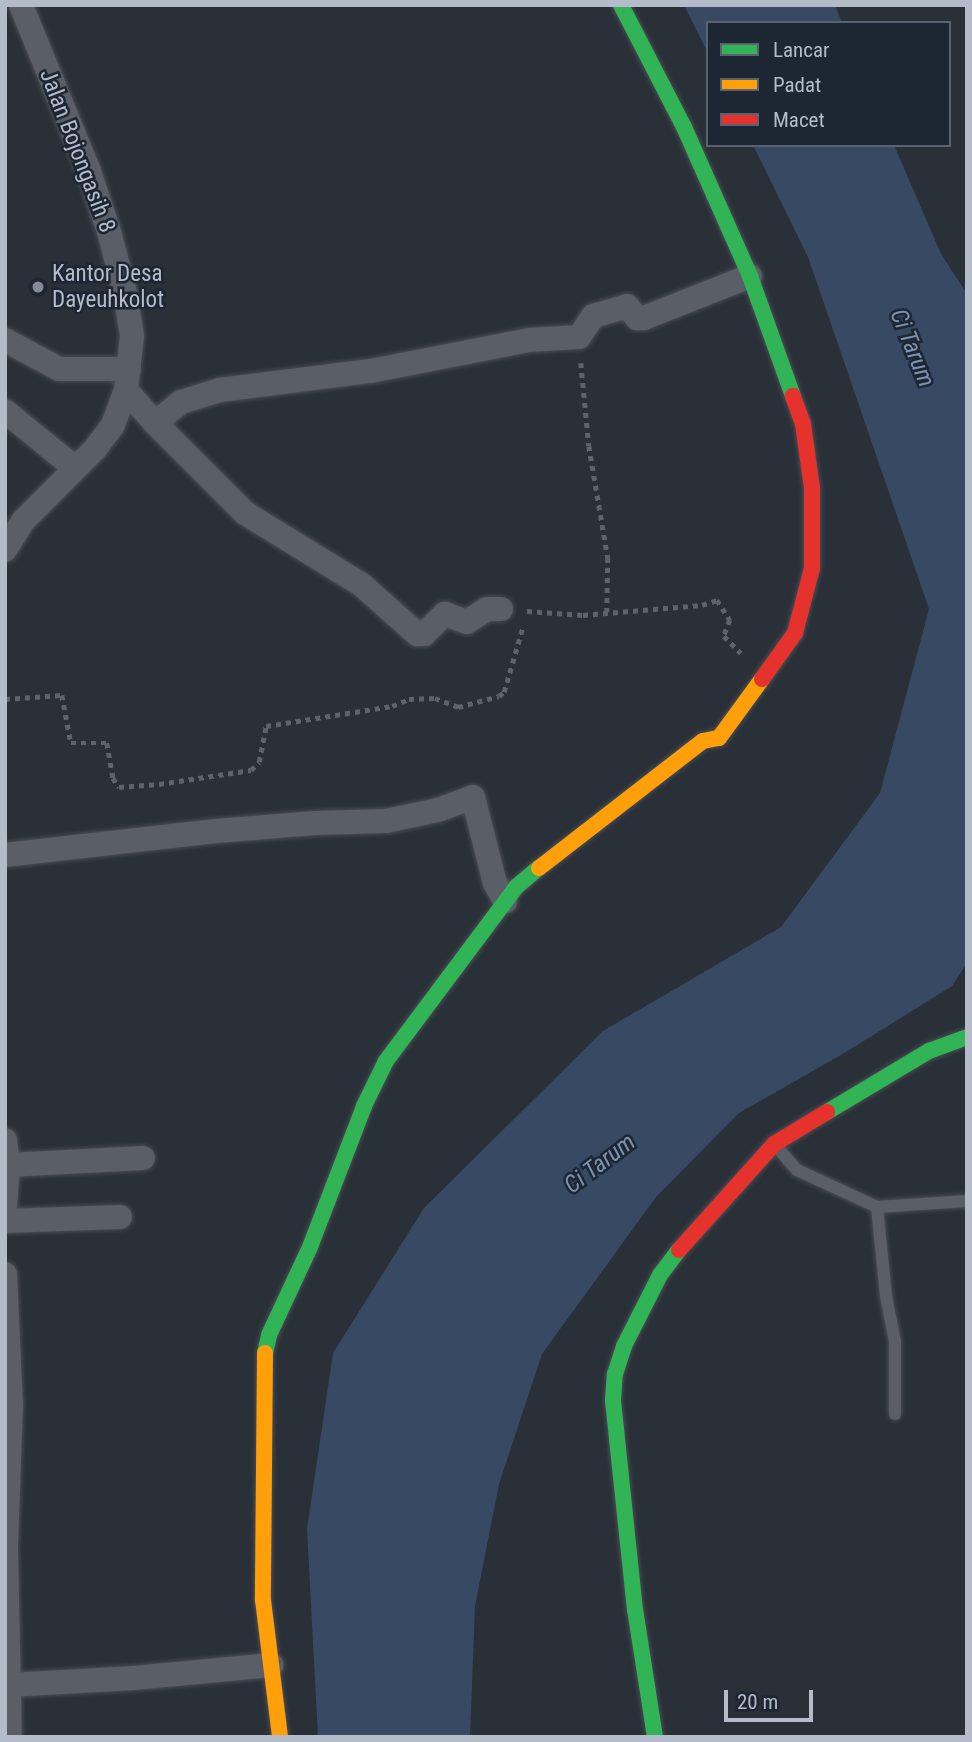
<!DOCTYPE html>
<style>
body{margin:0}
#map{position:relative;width:972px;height:1742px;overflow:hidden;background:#2a3038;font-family:"Roboto Condensed",sans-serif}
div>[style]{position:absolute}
.water>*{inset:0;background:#384963}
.path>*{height:4.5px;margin-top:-2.25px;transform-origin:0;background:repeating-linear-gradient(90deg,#5d636a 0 5px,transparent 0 10px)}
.roads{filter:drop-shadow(0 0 2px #484c53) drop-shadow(0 0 2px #484c53)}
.lane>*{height:12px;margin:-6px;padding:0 6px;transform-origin:6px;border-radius:6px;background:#5a5e66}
.street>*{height:24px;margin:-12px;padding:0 12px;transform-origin:12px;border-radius:12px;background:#5a5e66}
.fast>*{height:16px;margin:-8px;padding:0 8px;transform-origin:8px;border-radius:8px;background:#30b455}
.slow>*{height:16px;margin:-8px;padding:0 8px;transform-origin:8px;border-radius:8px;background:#ff9f0a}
.jam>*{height:16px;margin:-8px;padding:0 8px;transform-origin:8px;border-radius:8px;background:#e5322d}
.dots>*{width:19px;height:19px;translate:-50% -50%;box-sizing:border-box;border:4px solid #1d2633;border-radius:50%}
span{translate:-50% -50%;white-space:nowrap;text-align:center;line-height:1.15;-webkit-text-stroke:5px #1d2633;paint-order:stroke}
.street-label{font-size:23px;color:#b4bcc9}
.poi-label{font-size:23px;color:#b4bcc9}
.left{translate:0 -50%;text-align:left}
.water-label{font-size:24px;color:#7c92b1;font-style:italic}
.frame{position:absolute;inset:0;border:7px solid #b4bcc9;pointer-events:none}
.legend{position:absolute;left:706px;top:21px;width:245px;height:126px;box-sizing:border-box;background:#1d2633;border:2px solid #59626f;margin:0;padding:9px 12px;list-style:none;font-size:21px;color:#b4bcc9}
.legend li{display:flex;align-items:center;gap:14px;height:35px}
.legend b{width:35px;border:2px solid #59626f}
.scale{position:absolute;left:724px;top:1690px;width:89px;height:32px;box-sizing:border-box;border:4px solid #b4bcc9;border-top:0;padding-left:9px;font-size:21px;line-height:24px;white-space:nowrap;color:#b4bcc9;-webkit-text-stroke:5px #1d2633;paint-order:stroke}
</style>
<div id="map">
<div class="water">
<div style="clip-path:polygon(684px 5px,835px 5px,842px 23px,708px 23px,708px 53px)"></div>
<div style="clip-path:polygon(753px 145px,894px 145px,941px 254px,967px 294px,967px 963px,952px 986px,846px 1052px,739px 1113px,656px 1197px,542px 1354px,499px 1484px,475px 1606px,470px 1737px,318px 1737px,307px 1529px,333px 1353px,424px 1208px,603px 1031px,781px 927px,880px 793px,929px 609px,808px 257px)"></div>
</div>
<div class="path">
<div style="left:581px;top:363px;width:83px;rotate:84.5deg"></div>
<div style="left:589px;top:446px;width:114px;rotate:80.4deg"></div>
<div style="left:608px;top:558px;width:54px;rotate:91.1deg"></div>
<div style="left:527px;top:611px;width:56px;rotate:4.1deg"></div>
<div style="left:583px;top:615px;width:119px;rotate:-4.8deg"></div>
<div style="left:702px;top:605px;width:16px;rotate:-18deg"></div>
<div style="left:717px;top:600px;width:24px;rotate:57deg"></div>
<div style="left:730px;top:620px;width:17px;rotate:111deg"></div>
<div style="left:724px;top:636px;width:24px;rotate:45deg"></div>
<div style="left:5px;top:699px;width:57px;rotate:-4deg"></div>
<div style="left:62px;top:695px;width:49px;rotate:79.4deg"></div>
<div style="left:71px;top:743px;width:36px"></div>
<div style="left:107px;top:743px;width:36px;rotate:80deg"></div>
<div style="left:113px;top:778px;width:11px;rotate:56deg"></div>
<div style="left:119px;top:787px;width:40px;rotate:-4.3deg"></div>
<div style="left:159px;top:784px;width:93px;rotate:-8.7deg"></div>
<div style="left:251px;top:770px;width:11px;rotate:-45deg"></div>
<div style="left:259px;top:762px;width:37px;rotate:-79deg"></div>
<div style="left:266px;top:726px;width:128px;rotate:-9deg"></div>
<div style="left:392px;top:706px;width:18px;rotate:-22deg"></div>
<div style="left:409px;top:699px;width:26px;rotate:-2deg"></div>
<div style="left:435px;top:698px;width:25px;rotate:21deg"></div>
<div style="left:458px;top:707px;width:42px;rotate:-15deg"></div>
<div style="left:499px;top:696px;width:6px;rotate:-39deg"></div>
<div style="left:504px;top:692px;width:69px;rotate:-73.9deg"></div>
</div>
<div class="roads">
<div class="lane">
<div style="left:776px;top:1146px;width:32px;rotate:49deg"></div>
<div style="left:797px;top:1170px;width:88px;rotate:24.8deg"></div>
<div style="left:877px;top:1207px;width:90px;rotate:-3.8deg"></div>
<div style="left:877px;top:1207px;width:89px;rotate:84.2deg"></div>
<div style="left:886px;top:1296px;width:47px;rotate:78.9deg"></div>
<div style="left:895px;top:1342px;width:72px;rotate:90deg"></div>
</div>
<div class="street">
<div style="left:5px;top:340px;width:61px;rotate:28.2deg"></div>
<div style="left:59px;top:369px;width:70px"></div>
<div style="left:126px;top:390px;width:44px;rotate:48.7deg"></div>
<div style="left:155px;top:423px;width:127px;rotate:45deg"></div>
<div style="left:245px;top:513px;width:137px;rotate:31.6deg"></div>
<div style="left:362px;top:585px;width:74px;rotate:41.7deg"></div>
<div style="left:417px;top:634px;width:7px"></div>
<div style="left:424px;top:634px;width:29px;rotate:-44deg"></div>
<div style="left:445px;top:614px;width:23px;rotate:20deg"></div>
<div style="left:467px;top:622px;width:24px;rotate:-33deg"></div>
<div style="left:487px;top:609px;width:14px"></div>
<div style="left:5px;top:411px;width:90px;rotate:39.2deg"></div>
<div style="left:155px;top:423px;width:33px;rotate:-39deg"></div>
<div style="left:181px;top:402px;width:41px;rotate:-17.1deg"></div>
<div style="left:220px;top:390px;width:152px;rotate:-7.2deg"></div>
<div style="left:371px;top:371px;width:161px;rotate:-11.1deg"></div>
<div style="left:529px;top:340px;width:50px;rotate:-3.4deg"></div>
<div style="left:579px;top:337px;width:25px;rotate:-56deg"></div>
<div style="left:593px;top:316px;width:35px;rotate:-16deg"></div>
<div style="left:627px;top:306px;width:16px;rotate:50deg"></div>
<div style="left:637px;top:318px;width:7px"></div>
<div style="left:644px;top:318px;width:114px;rotate:-21.6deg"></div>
<div style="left:5px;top:550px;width:34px;rotate:-58deg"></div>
<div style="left:23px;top:521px;width:102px;rotate:-45deg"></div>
<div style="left:95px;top:449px;width:30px;rotate:-53deg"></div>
<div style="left:113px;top:425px;width:37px;rotate:-70deg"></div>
<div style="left:126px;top:390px;width:54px;rotate:-83.7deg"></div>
<div style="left:132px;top:336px;width:39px;rotate:-99deg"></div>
<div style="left:126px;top:297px;width:64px;rotate:-104.5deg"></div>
<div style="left:110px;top:235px;width:67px;rotate:-108.2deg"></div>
<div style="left:89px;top:171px;width:179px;rotate:-112.3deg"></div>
<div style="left:5px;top:855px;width:212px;rotate:-6.5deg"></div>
<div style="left:216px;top:831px;width:99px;rotate:-4.6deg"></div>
<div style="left:315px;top:823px;width:71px;rotate:-1.6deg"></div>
<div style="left:386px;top:821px;width:53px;rotate:-11.9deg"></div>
<div style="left:438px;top:810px;width:37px;rotate:-20deg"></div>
<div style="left:473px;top:797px;width:89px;rotate:75.7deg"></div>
<div style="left:495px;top:883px;width:21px;rotate:61deg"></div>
<div style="left:5px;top:1140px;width:25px;rotate:83deg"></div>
<div style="left:8px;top:1165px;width:41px;rotate:94.2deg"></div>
<div style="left:8px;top:1165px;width:135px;rotate:-3deg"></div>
<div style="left:5px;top:1221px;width:115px;rotate:-2deg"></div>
<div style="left:5px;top:1274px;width:130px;rotate:87.4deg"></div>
<div style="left:11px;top:1404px;width:146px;rotate:92deg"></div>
<div style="left:6px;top:1550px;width:187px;rotate:88.8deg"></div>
<div style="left:9px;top:1685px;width:125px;rotate:-3.2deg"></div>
<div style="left:134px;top:1678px;width:138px;rotate:-5.4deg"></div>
</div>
<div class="fast">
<div style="left:621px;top:5px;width:137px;rotate:62.7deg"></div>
<div style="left:684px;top:127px;width:163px;rotate:66.1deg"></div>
<div style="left:750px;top:276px;width:127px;rotate:70.3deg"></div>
<div style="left:827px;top:1112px;width:119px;rotate:-30.9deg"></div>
<div style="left:929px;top:1051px;width:40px;rotate:-20.2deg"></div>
<div style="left:265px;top:1353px;width:18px;rotate:-77deg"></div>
<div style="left:269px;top:1335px;width:97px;rotate:-65deg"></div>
<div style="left:310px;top:1247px;width:151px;rotate:-69deg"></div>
<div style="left:364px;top:1106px;width:50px;rotate:-63.9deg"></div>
<div style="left:386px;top:1061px;width:217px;rotate:-53.2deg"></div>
<div style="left:516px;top:887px;width:30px;rotate:-40deg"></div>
<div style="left:655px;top:1737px;width:129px;rotate:-98.9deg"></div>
<div style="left:635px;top:1610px;width:211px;rotate:-96deg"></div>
<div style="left:613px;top:1400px;width:26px;rotate:-86deg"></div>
<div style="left:615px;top:1374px;width:29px;rotate:-72deg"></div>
<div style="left:624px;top:1346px;width:80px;rotate:-63.1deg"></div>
<div style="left:660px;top:1275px;width:31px;rotate:-53deg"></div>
</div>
<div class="slow">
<div style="left:539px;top:868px;width:207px;rotate:-37.8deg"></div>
<div style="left:703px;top:741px;width:16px;rotate:-11deg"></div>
<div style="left:719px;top:738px;width:73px;rotate:-53.9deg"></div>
<div style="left:265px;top:1353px;width:247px;rotate:90.5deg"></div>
<div style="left:263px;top:1600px;width:138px;rotate:82.9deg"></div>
</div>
<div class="jam">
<div style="left:762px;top:679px;width:57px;rotate:-54.3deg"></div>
<div style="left:795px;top:633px;width:67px;rotate:-75.3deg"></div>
<div style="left:812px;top:568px;width:80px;rotate:-90deg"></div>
<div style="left:812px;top:488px;width:65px;rotate:-98deg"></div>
<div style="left:803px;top:424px;width:30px;rotate:-110deg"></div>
<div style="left:679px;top:1250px;width:142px;rotate:-48.1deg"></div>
<div style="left:774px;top:1144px;width:62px;rotate:-31.1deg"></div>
</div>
</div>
<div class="dots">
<div style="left:38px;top:287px;background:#848b96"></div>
</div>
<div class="street-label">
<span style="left:77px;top:151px;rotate:69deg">Jalan Bojongasih 8</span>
</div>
<div class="poi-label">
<span class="left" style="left:52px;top:287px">Kantor Desa<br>Dayeuhkolot</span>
</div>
<div class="water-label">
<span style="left:912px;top:348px;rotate:68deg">Ci Tarum</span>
<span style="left:600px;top:1164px;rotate:-37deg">Ci Tarum</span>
</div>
<div class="frame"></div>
<ul class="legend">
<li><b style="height:9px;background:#30b455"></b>Lancar</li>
<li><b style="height:9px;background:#ff9f0a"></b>Padat</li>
<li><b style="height:9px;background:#e5322d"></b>Macet</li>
</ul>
<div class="scale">20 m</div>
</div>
